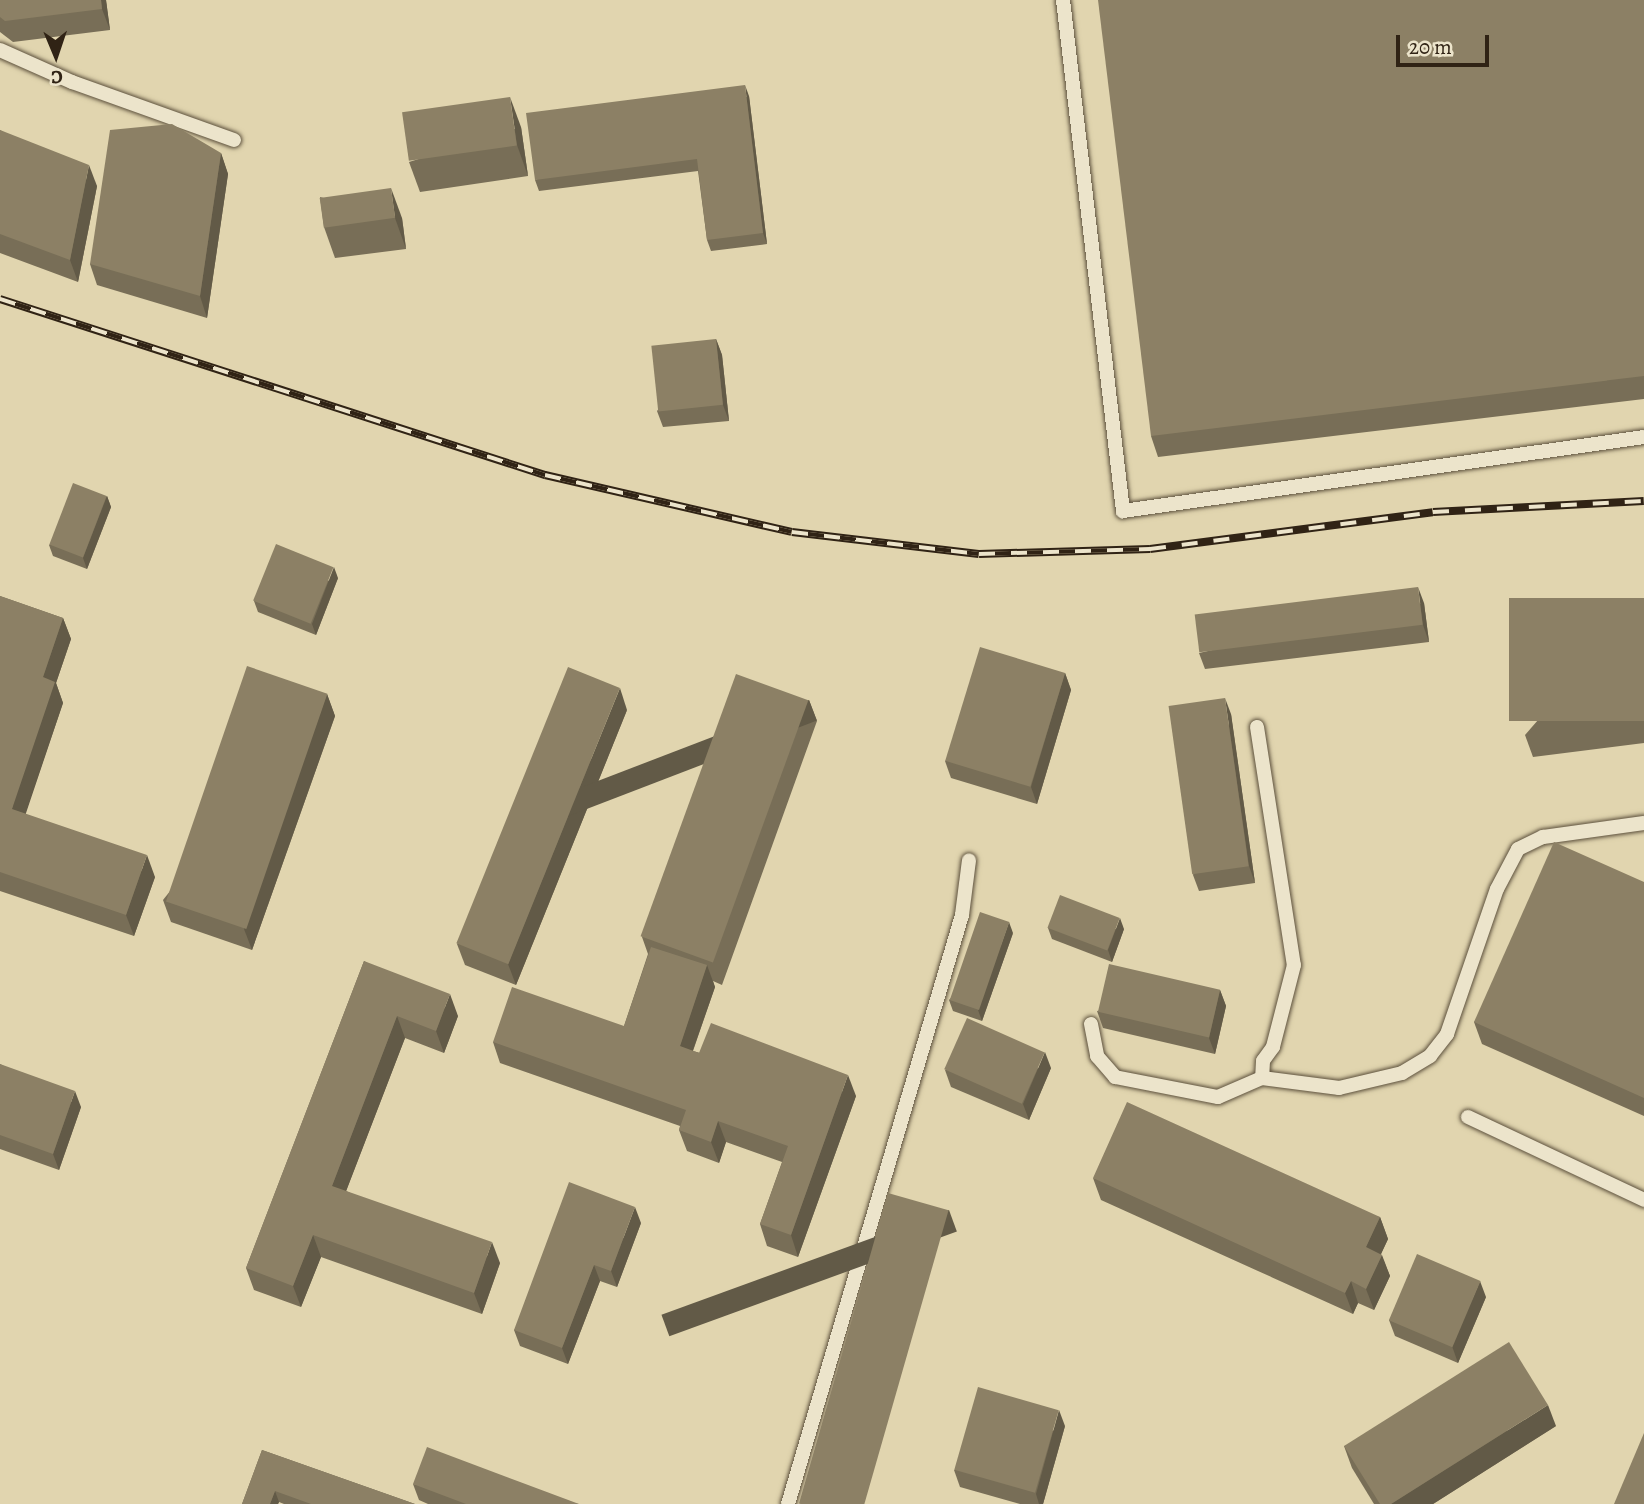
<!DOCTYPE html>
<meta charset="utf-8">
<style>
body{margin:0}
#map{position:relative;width:1644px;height:1504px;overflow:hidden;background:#e1d5af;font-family:Alegreya,serif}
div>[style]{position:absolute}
.roads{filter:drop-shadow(0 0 2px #5c503c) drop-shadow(0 0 2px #5c503c)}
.lane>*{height:14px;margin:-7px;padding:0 7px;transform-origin:7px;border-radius:7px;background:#ece4cb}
.rail>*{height:8px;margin-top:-4px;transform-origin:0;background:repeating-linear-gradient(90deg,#ece4cb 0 16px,#302315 0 32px);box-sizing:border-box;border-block:2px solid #302315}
.wall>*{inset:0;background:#786e57}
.shaded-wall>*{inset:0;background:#625a47;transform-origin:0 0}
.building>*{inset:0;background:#8c8065;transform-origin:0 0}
span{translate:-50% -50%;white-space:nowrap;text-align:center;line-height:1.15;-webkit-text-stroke:7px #ece4cb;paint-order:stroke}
.north{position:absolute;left:21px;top:21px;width:70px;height:70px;-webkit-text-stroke:5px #ece4cb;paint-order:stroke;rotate:178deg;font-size:19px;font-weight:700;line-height:28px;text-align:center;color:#302315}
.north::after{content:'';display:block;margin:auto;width:24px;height:32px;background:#302315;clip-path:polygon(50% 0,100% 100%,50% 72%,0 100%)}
.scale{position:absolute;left:1396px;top:35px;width:93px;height:32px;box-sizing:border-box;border:4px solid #302315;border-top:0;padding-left:9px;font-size:21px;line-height:24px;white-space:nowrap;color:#302315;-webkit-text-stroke:5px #ece4cb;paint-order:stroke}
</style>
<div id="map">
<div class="roads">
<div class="lane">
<div style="left:1063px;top:0;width:515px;rotate:83.3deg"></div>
<div style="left:1123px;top:511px;width:526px;rotate:-8.08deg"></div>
<div style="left:0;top:50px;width:79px;rotate:24deg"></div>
<div style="left:72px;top:82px;width:172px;rotate:19.7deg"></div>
<div style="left:1257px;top:727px;width:241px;rotate:81.2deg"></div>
<div style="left:1294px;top:965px;width:85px;rotate:104.4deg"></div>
<div style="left:1273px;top:1047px;width:17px;rotate:126deg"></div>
<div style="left:1263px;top:1061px;width:17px;rotate:93deg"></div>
<div style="left:1091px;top:1024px;width:33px;rotate:79deg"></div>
<div style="left:1097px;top:1056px;width:28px;rotate:49deg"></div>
<div style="left:1115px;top:1077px;width:105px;rotate:11deg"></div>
<div style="left:1218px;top:1097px;width:48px;rotate:-23.4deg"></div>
<div style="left:1262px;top:1078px;width:78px;rotate:7.4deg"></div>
<div style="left:1339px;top:1088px;width:65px;rotate:-13.4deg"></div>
<div style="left:1402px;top:1073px;width:33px;rotate:-31deg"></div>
<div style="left:1430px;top:1056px;width:28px;rotate:-52deg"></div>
<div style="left:1447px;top:1034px;width:153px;rotate:-71deg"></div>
<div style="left:1497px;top:889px;width:45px;rotate:-62.3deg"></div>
<div style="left:1518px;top:849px;width:28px;rotate:-26deg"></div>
<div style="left:1543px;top:837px;width:102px;rotate:-7.9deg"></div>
<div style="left:1468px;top:1117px;width:195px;rotate:25.2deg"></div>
<div style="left:788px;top:1504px;width:614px;rotate:-73.54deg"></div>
<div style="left:962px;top:915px;width:55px;rotate:-82.7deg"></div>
</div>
</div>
<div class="rail">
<div style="left:0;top:299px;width:573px;rotate:17.9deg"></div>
<div style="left:545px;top:475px;width:253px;rotate:13deg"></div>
<div style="left:792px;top:532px;width:188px;rotate:6.7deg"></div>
<div style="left:979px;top:554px;width:171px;rotate:-1.7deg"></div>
<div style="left:1150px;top:549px;width:285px;rotate:-7.4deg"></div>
<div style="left:1433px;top:512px;width:211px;rotate:-3deg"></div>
</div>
<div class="wall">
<div style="clip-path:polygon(0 0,106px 0,110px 30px,13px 42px,0 32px)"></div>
<div style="clip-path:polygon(1644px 0,1644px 399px,1158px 457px,1151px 436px)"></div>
<div style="clip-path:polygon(749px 96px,767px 244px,711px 251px,707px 240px,698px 171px,539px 191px,535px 180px)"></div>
<div style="clip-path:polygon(521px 127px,528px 176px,420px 192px,409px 162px)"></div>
<div style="clip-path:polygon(0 130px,97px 186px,78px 282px,0 253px)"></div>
<div style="clip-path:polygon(221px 153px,228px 174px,207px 318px,97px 285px,90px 264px)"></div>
<div style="clip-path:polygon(320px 197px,402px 218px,406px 249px,335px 258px,324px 227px)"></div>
<div style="clip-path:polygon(716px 339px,722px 355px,729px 421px,663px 427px,657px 411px)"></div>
<div style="clip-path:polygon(107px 496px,111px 507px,87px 569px,53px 556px,49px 545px)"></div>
<div style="clip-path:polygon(338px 578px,316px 635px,258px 612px,254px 601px)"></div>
<div style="clip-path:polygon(0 596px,63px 618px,71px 639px,56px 683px,63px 703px,25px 814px,155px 877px,134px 936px,0 891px)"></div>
<div style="clip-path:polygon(1644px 598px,1644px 743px,1533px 757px,1525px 735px)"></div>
<div style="clip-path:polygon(1424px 603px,1429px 642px,1205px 669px,1199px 653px)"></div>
<div style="clip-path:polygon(1065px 673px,1071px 690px,1037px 804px,951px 778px,945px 761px)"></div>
<div style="clip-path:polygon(327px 694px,335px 716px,252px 950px,171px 922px,163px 900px)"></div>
<div style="clip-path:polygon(809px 700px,817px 721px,722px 985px,713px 981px,715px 987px,693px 1051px,856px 1096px,798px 1257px,767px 1246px,760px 1224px,782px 1162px,726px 1142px,719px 1163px,687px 1151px,679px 1130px,680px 1126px,500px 1063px,493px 1042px,624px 1026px,648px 954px,642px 937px)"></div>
<div style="clip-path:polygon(627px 710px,516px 985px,465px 965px,457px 944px)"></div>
<div style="clip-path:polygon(1231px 714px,1255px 883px,1199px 891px,1193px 875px)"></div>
<div style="clip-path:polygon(1644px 882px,1644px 1116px,1482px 1044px,1474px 1022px)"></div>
<div style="clip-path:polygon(1048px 928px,1124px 929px,1112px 962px,1052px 939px)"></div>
<div style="clip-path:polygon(1013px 933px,982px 1021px,953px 1011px,949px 1000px)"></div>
<div style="clip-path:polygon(364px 961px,458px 1016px,444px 1053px,405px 1038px,346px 1191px,500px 1263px,482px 1314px,321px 1257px,301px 1307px,254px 1290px,246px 1268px)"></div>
<div style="clip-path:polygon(1220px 990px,1226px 1006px,1215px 1054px,1103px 1028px,1097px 1011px)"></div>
<div style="clip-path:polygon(0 1064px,81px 1107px,59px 1170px,0 1149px)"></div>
<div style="clip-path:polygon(1051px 1068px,1029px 1120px,951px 1087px,945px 1070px)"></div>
<div style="clip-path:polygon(1093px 1178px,1380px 1217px,1388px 1239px,1381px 1254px,1390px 1276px,1374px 1310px,1358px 1303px,1353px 1314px,1101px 1200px)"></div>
<div style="clip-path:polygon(641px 1223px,617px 1287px,600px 1281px,568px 1364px,520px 1346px,514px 1330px)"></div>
<div style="clip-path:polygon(1486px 1297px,1458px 1363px,1395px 1336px,1389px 1320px)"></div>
<div style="clip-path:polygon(1065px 1426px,1043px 1504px,1020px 1504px,960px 1487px,954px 1470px)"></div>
<div style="clip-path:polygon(1556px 1426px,1433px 1504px,1374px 1504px,1352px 1468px,1344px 1446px)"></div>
<div style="clip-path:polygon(262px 1450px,415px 1504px,284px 1504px,279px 1502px,278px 1504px,242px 1504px)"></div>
<div style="clip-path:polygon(413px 1484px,579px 1504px,428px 1504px,419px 1500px)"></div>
</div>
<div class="shaded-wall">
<div style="clip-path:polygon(101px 0,106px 0,110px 30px,102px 9px)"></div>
<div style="clip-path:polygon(745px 85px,749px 96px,767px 244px,763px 233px)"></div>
<div style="clip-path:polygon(510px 97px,521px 127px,528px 176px,517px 145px)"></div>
<div style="clip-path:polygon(221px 153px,228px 174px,207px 318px,200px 296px)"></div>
<div style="clip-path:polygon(89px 165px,97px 186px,78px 282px,70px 260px)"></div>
<div style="clip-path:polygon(391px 188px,402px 218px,406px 249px,395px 218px)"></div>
<div style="clip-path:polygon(716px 339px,722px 355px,729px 421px,723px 405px)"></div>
<div style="clip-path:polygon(107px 496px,111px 507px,87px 569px,83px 558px)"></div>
<div style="clip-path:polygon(334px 567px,338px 578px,316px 635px,312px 624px)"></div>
<div style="clip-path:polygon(1418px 587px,1424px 603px,1429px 642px,1423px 625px)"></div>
<div style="clip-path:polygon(63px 618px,71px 639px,56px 683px,63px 703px,20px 831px,12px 809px,43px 677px)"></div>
<div style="clip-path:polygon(1065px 673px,1071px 690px,1037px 804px,1031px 787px)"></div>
<div style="clip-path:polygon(620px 688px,627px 710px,516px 985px,508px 964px)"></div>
<div style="clip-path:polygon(327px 694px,335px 716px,252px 950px,244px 929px)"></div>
<div style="clip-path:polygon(1225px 698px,1231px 714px,1255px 883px,1249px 866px)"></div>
<div style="left:809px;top:700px;width:22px;height:280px;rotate:69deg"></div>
<div style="clip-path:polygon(147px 855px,155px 877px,134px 936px,126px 915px)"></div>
<div style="clip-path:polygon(1120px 918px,1124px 929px,1112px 962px,1108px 950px)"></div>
<div style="clip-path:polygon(1009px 922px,1013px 933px,982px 1021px,978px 1010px)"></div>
<div style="clip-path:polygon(707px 965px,715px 987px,687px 1067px,680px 1046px)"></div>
<div style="clip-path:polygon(1220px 990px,1226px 1006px,1215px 1054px,1209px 1038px)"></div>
<div style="clip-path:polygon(450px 994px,458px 1016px,444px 1053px,436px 1031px)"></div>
<div style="clip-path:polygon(397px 1016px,405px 1038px,340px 1207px,332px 1186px)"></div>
<div style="clip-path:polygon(1045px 1052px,1051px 1068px,1029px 1120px,1023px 1104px)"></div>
<div style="clip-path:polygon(848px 1075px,856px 1096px,798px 1257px,791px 1235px)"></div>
<div style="clip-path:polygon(75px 1091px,81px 1107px,59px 1170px,53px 1154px)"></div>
<div style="clip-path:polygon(718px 1121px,726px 1142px,719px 1163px,711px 1142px)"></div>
<div style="clip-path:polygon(635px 1207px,641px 1223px,617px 1287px,611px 1271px)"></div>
<div style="left:949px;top:1210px;width:23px;height:306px;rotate:70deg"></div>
<div style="clip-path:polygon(1380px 1217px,1388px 1239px,1374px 1269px,1366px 1247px)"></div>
<div style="clip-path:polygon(313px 1235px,321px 1257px,301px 1307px,293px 1286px)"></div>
<div style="clip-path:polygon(492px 1242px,500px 1263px,482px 1314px,474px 1293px)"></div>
<div style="clip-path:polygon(1382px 1255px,1390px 1276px,1374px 1310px,1366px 1289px)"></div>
<div style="clip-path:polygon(594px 1265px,600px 1281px,568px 1364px,562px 1348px)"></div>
<div style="clip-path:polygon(1351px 1281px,1358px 1303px,1353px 1314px,1345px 1293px)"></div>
<div style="clip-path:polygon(1480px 1281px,1486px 1297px,1458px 1363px,1452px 1346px)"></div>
<div style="clip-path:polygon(1548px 1405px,1556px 1426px,1433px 1504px,1391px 1504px)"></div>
<div style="clip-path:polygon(1059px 1410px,1065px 1426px,1043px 1504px,1039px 1504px,1036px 1494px)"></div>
<div style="clip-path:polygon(275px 1491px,279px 1502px,278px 1504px,270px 1504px)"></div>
</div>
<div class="building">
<div style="clip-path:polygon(0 0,101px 0,102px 9px,5px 21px,0 17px)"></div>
<div style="clip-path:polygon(1098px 0,1644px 0,1644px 376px,1151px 436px)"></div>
<div style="clip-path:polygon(745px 85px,763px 233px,707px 240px,697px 159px,535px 180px,526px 113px)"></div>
<div style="left:510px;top:97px;width:49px;height:109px;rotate:82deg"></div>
<div style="clip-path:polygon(172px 124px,221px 153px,200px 296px,90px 264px,110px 130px)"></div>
<div style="clip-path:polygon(0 130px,89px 165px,70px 260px,0 234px)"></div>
<div style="left:391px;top:188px;width:30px;height:72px;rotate:82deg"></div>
<div style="left:716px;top:339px;width:66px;height:65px;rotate:84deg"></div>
<div style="left:73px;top:483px;width:36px;height:66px;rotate:21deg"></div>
<div style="left:276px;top:544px;width:62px;height:61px;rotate:22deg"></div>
<div style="left:1418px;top:587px;width:38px;height:225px;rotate:83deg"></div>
<div style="clip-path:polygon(0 596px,63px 618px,43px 677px,55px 682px,12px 809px,147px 855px,126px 915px,0 872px)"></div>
<div style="left:1644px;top:598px;width:123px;height:135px;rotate:90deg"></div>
<div style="left:980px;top:647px;width:89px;height:119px;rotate:17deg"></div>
<div style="left:247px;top:666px;width:85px;height:249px;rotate:19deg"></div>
<div style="left:568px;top:667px;width:56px;height:298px;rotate:22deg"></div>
<div style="left:736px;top:674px;width:77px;height:279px;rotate:20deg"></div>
<div style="left:1225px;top:698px;width:170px;height:57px;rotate:82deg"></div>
<div style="clip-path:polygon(1554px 842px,1644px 882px,1644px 1098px,1474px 1022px)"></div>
<div style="left:1060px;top:895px;width:64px;height:35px;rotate:21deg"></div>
<div style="left:980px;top:912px;width:31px;height:93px;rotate:19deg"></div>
<div style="clip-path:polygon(651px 947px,707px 965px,680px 1046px,699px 1053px,711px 1023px,848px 1075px,791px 1235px,760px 1224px,788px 1146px,718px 1121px,711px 1142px,679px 1130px,686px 1110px,493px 1042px,512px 987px,624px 1026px)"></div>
<div style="clip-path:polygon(364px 961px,450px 994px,436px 1031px,397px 1016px,332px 1186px,492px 1242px,474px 1293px,313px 1235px,293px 1286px,246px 1268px)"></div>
<div style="left:1109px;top:964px;width:114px;height:49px;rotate:13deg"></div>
<div style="left:967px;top:1018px;width:85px;height:56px;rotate:24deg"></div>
<div style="clip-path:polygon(0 1064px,75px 1091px,53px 1154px,0 1135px)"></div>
<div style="clip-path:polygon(1127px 1102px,1380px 1217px,1366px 1247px,1382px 1255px,1366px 1289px,1351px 1281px,1345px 1293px,1093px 1178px)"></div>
<div style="clip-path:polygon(569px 1182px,635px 1207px,611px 1271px,594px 1265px,562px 1348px,514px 1330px)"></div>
<div style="left:888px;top:1193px;width:63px;height:323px;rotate:16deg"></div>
<div style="left:1417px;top:1254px;width:69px;height:72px;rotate:23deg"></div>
<div style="clip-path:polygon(1509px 1342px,1548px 1405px,1391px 1504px,1380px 1504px,1344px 1446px)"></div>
<div style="left:978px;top:1387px;width:84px;height:86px;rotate:16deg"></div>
<div style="clip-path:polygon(1644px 1433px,1644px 1504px,1614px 1504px)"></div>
<div style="clip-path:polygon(427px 1447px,579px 1504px,466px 1504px,413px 1484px)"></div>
<div style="clip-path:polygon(262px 1450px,415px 1504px,311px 1504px,275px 1491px,270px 1504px,242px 1504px)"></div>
</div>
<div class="north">С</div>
<div class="scale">20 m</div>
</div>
